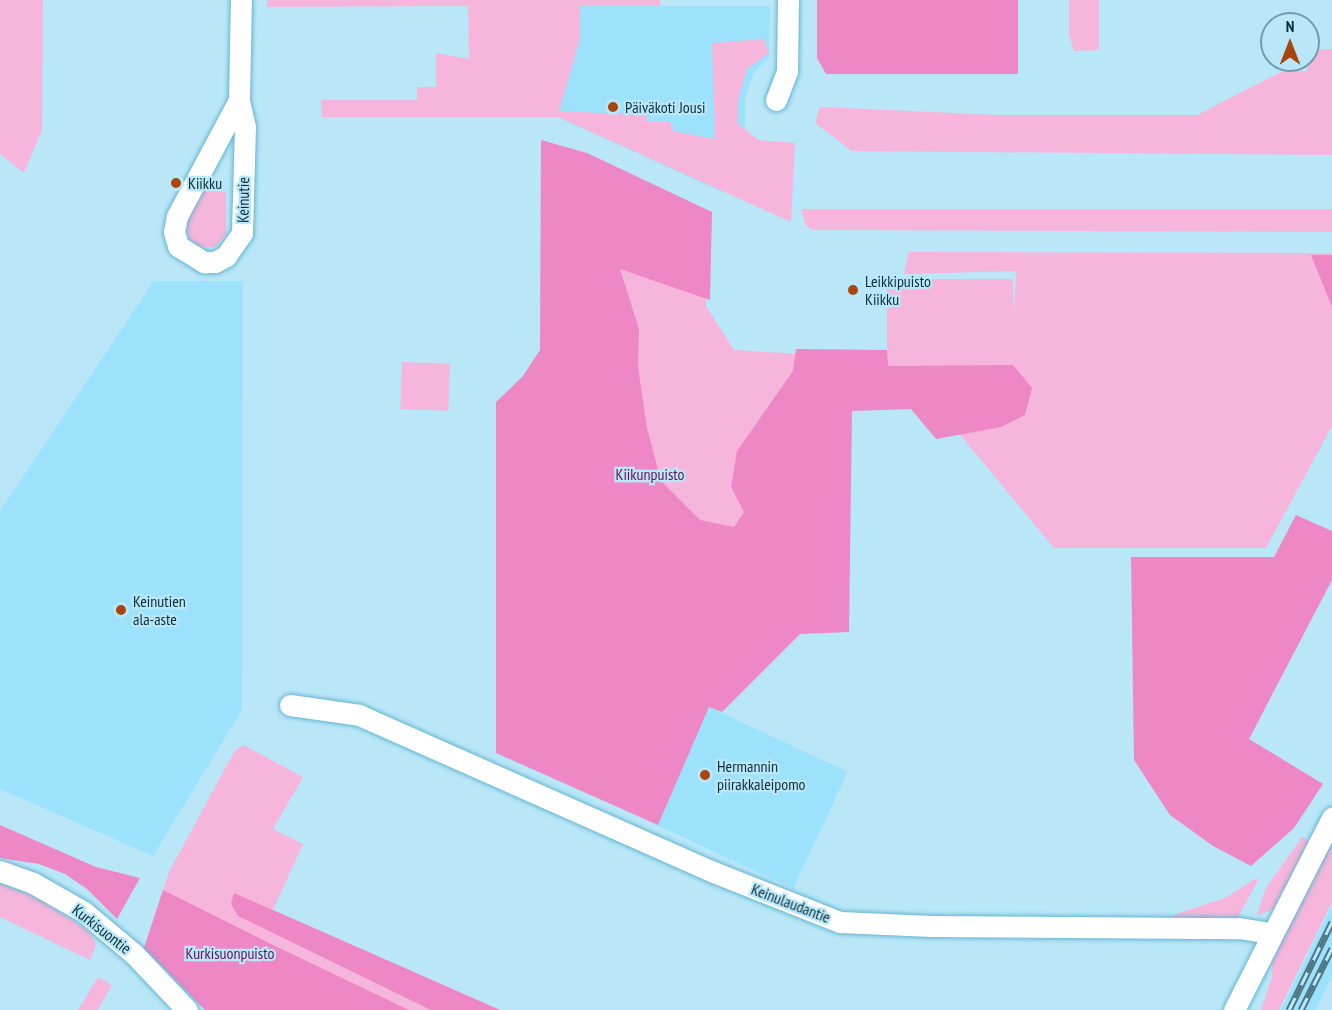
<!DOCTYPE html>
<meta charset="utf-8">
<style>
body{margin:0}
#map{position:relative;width:1332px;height:1010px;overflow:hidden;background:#b9e7f8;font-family:"PT Sans Narrow",sans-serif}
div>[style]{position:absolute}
.built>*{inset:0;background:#9de2fc;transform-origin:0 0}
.green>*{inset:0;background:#f6b5db;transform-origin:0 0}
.forest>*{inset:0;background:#ed87c6}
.roads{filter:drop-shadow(0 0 2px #66b5d1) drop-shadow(0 0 2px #66b5d1)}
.minor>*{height:21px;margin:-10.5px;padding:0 10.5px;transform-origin:10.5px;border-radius:10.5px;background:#fff}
.rail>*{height:7px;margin-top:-3.5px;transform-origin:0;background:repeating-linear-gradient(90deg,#b9e7f8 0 14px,#4d7482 0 28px);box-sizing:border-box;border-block:2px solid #4d7482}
.dots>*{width:16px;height:16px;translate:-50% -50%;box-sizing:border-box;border:3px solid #b9e7f8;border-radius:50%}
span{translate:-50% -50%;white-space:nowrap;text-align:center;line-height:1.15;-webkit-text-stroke:4.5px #b9e7f8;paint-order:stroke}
.poi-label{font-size:16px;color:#0b2e39}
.left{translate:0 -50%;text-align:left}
.street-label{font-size:16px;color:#0b2e39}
.park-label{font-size:16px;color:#6b1051}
.north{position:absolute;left:1260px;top:12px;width:60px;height:60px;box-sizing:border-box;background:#b9e7f8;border:2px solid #739dac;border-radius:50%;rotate:0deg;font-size:16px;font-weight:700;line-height:24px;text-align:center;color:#0b2e39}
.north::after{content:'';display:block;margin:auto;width:21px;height:27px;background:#a84510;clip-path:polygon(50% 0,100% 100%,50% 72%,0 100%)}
</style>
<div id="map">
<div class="built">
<div style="clip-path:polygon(481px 6px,770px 6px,769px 59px,754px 72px,745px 98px,745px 127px,722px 192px,558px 117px,481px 117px)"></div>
<div style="clip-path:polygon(154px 281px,243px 281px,242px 710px,153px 856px,0 789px,0 511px)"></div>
<div style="left:709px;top:707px;width:153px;height:129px;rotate:25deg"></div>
<div style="clip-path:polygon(1332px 906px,1332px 976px,1316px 1010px,1281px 1010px)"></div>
</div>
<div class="green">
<div style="clip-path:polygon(0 0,43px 0,42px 130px,24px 173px,0 154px)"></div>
<div style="clip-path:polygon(267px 0,660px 0,660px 6px,580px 6px,580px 39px,559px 111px,647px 115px,647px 122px,670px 122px,673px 131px,715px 139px,712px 43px,764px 39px,769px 53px,747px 69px,738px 100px,738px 124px,758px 140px,795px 143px,791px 222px,558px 117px,322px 117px,321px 100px,417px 100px,417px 87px,436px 87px,436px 53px,469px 59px,468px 6px,267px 7px)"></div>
<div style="clip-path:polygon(1069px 0,1099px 0,1099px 50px,1074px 51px,1069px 34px)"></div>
<div style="clip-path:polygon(1332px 49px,1332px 155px,852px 151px,815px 123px,820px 107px,999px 115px,1197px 115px,1281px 72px,1307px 71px,1308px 50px)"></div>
<div style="clip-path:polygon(544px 144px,706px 214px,706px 306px,734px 350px,887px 359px,887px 279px,1013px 279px,1014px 317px,1016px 271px,904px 274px,909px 252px,1332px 253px,1332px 426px,1266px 548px,1054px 548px,937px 407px,848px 408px,653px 819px,544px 353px)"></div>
<div style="clip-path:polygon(217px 184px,226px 192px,226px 235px,215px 247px,198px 247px,188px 237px,187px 220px,205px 189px)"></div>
<div style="clip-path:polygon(801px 209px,1332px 209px,1332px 232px,813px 230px,806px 226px)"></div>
<div style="left:402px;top:362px;width:48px;height:47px;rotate:2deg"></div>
<div style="clip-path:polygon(243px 745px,303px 777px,273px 829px,303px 844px,273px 910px,500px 1010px,205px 1010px,144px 948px,169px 872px,234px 752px)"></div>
<div style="clip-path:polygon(1302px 837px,1311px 842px,1273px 910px,1257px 915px,1266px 888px)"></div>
<div style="clip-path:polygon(1332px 842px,1332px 902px,1279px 1010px,1261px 1010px,1272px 977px,1272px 960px)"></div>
<div style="clip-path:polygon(1255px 879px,1259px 879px,1237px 919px,1174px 919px,1173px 915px,1225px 898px)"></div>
<div style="clip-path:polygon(0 883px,41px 900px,90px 932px,96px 945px,90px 960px,0 917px)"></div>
<div style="clip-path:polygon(98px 977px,112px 985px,98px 1010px,78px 1010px)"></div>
</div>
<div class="forest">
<div style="clip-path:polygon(817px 0,1018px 0,1018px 74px,826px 74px,817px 58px)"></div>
<div style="clip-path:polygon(541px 140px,587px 153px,712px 212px,710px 300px,620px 269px,639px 329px,638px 367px,647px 428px,661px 481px,700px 520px,734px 527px,744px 512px,731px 487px,737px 451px,793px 371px,796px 349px,887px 350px,888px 366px,1013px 365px,1032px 388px,1025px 415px,1001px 427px,936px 439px,911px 409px,852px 411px,849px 632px,800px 634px,722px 712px,709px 707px,658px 825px,496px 753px,496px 402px,523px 376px,540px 350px)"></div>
<div style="clip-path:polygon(1311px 255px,1332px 255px,1332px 307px)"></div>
<div style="clip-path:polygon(1296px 515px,1332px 531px,1332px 580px,1249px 739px,1323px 784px,1294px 828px,1251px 866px,1213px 846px,1170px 815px,1134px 760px,1131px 557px,1274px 557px)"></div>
<div style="clip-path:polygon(0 825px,96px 867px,140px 878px,117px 919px,87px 889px,65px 874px,39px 864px,0 858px)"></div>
<div style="clip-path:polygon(163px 890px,269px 943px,409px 1010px,205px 1010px,144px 948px)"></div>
<div style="clip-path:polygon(234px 893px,273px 910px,500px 1010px,431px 1010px,238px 916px,231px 904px)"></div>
</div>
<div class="roads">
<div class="minor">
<div style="left:239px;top:100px;width:132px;rotate:118.1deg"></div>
<div style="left:177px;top:216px;width:16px;rotate:101deg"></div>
<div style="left:174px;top:232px;width:15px;rotate:74deg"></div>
<div style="left:178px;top:246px;width:31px;rotate:32deg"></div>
<div style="left:204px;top:262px;width:11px"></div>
<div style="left:215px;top:262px;width:13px;rotate:-29deg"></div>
<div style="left:226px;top:256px;width:28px;rotate:-55deg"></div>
<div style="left:242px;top:233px;width:106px;rotate:-88.4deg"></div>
<div style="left:245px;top:127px;width:28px;rotate:-103deg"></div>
<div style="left:239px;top:100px;width:100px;rotate:-88.9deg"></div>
<div style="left:776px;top:100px;width:31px;rotate:-69deg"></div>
<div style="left:787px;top:71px;width:71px;rotate:-89.2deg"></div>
<div style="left:290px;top:705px;width:70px;rotate:8.2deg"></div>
<div style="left:359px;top:715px;width:385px;rotate:23.9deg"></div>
<div style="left:711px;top:871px;width:139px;rotate:21.6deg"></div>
<div style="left:840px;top:922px;width:91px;rotate:2.5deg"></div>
<div style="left:931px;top:926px;width:308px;rotate:0.4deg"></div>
<div style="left:1239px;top:928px;width:32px;rotate:9deg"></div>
<div style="left:0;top:871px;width:35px;rotate:20deg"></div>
<div style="left:33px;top:883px;width:59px;rotate:29.6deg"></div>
<div style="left:84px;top:912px;width:65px;rotate:40deg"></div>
<div style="left:134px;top:954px;width:77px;rotate:46.6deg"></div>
<div style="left:1234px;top:1010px;width:216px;rotate:-63deg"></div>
</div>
</div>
<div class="rail">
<div style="left:1289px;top:1010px;width:98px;rotate:-64deg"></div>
<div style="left:1301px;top:1010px;width:69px;rotate:-63.4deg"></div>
</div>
<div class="dots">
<div style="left:613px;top:107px;background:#a84510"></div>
<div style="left:176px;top:183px;background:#a84510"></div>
<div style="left:853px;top:290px;background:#a84510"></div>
<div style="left:121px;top:610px;background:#a84510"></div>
<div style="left:705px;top:775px;background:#a84510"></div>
</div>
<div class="poi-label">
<span class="left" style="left:625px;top:107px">Päiväkoti Jousi</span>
<span class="left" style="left:188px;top:183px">Kiikku</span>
<span class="left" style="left:865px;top:290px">Leikkipuisto<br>Kiikku</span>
<span class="left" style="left:133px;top:610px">Keinutien<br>ala-aste</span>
<span class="left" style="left:717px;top:775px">Hermannin<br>piirakkaleipomo</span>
</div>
<div class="street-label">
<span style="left:243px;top:200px;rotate:-89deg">Keinutie</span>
<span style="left:791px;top:903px;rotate:21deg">Keinulaudantie</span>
<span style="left:102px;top:929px;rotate:38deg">Kurkisuontie</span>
</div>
<div class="park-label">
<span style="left:650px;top:474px">Kiikunpuisto</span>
<span style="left:230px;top:953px">Kurkisuonpuisto</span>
</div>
<div class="north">N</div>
</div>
